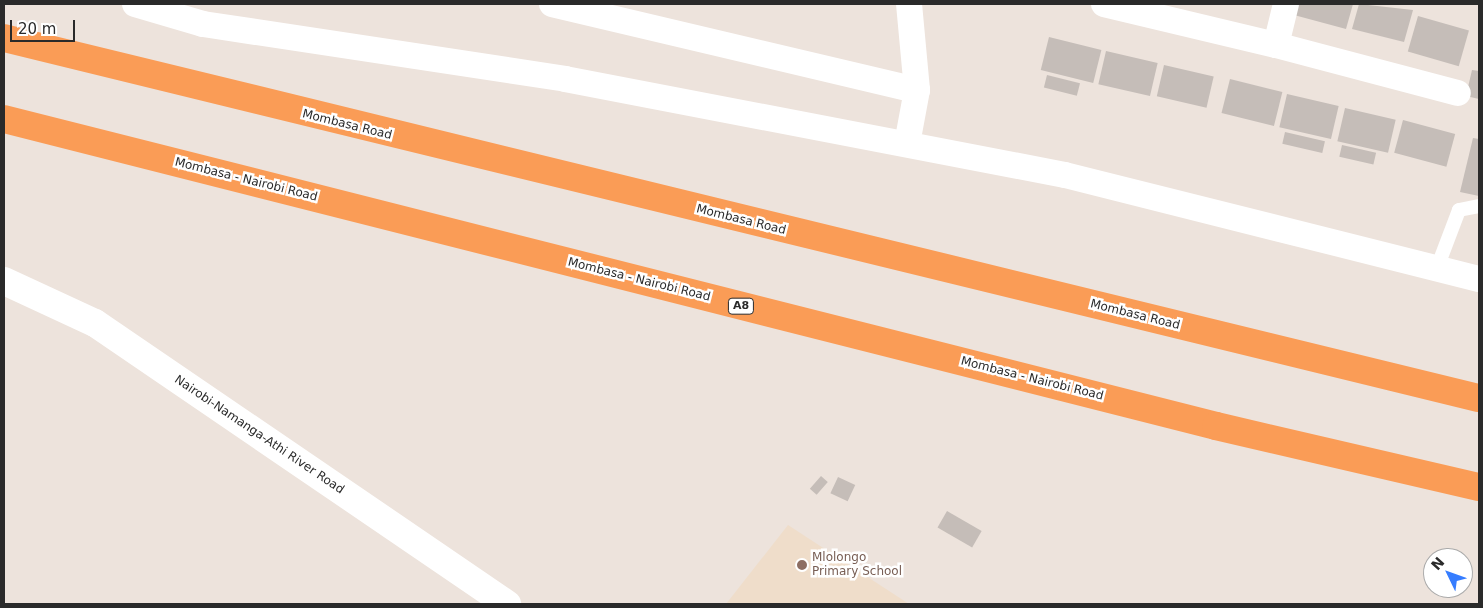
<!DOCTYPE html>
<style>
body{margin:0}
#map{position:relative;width:1483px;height:608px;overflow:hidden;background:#ede3dc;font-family:"DejaVu Sans",sans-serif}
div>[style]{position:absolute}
.education>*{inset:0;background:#efddca}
.building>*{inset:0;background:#c5bdb8;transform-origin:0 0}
.service>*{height:14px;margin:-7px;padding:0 7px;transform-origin:7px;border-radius:7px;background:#fff}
.minor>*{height:26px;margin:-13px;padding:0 13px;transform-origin:13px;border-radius:13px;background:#fff}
.tertiary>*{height:28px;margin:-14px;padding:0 14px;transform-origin:14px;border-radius:14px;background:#fff}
.trunk>*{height:28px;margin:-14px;padding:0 14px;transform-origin:14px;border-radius:14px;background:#fa9c56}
.dots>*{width:14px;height:14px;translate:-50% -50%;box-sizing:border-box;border:2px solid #fff;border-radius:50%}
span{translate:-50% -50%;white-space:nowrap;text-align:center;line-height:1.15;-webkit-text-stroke:5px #fff;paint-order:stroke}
.shield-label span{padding:1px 4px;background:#fff;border:1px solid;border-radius:4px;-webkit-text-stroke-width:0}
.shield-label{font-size:11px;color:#2a2a2a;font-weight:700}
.street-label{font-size:12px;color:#2a2a2a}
.education-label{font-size:12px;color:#785e54}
.left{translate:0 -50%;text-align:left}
.frame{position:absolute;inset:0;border:5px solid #2a2a2a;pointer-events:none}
.north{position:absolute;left:1423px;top:548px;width:50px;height:50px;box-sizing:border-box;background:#fff;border:1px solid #aaa;border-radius:50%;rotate:312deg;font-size:14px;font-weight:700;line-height:20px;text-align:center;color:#2a2a2a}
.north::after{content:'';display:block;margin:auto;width:18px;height:22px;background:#367dff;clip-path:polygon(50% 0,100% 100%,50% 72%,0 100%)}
.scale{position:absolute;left:10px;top:20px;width:65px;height:22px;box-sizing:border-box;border:2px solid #2a2a2a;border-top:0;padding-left:6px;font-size:15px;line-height:18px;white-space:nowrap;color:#2a2a2a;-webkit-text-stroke:4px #fff;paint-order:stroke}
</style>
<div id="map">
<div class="education">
<div style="clip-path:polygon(788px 525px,909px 604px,726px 604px)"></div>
</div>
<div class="building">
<div style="clip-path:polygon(1297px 4px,1353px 4px,1346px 29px,1294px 15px)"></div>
<div style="clip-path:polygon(1359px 4px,1413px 10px,1404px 42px,1352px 29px)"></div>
<div style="left:1418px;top:16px;width:53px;height:37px;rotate:16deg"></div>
<div style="left:1049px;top:37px;width:54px;height:34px;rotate:14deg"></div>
<div style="left:1106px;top:51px;width:53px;height:34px;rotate:13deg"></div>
<div style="left:1164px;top:65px;width:51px;height:32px;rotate:13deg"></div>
<div style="clip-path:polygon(1472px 70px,1479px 71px,1479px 99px,1466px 96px)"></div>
<div style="left:1047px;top:75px;width:34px;height:13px;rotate:14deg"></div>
<div style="left:1230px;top:79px;width:54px;height:35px;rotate:14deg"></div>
<div style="left:1287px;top:94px;width:53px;height:34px;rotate:13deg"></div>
<div style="left:1345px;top:108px;width:52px;height:34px;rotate:13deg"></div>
<div style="left:1403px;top:120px;width:54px;height:34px;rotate:15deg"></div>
<div style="left:1285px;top:132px;width:41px;height:12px;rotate:13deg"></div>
<div style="clip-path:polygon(1473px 138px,1479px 139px,1479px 196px,1460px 192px)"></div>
<div style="left:1342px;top:145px;width:35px;height:12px;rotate:13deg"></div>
<div style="left:821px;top:476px;width:9px;height:17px;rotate:41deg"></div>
<div style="left:838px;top:477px;width:19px;height:18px;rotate:25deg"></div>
<div style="left:947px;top:511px;width:40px;height:19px;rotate:30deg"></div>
</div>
<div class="service">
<div style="left:1437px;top:268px;width:62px;rotate:-69.2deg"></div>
<div style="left:1459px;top:210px;width:20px;rotate:-11deg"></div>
</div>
<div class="minor">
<div style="left:135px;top:4px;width:71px;rotate:16.4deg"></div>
<div style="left:203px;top:24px;width:366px;rotate:8.6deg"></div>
<div style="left:565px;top:79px;width:509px;rotate:10.87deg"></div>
<div style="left:1065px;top:175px;width:427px;rotate:14.1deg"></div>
<div style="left:552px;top:4px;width:375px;rotate:13.3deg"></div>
<div style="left:1104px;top:4px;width:177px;rotate:13.4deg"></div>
<div style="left:1276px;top:45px;width:42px;rotate:-76.3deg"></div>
<div style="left:1276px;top:45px;width:188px;rotate:14.8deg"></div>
<div style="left:907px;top:144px;width:55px;rotate:-79.5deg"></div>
<div style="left:917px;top:90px;width:86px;rotate:-95.3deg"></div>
</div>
<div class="tertiary">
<div style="left:4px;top:281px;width:100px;rotate:24.8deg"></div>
<div style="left:95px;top:323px;width:499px;rotate:34.3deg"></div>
</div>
<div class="trunk">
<div style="left:4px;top:38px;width:1518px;rotate:13.72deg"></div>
<div style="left:4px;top:119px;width:1250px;rotate:14.21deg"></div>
<div style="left:1216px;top:426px;width:270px;rotate:13.1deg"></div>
</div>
<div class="dots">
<div style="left:802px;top:565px;background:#8d6e63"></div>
</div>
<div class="shield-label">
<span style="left:741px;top:306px">A8</span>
</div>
<div class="street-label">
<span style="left:347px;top:125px;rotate:14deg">Mombasa Road</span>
<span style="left:246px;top:180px;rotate:14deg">Mombasa - Nairobi Road</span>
<span style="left:741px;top:220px;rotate:14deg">Mombasa Road</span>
<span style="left:639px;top:280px;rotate:14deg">Mombasa - Nairobi Road</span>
<span style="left:1135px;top:315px;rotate:14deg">Mombasa Road</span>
<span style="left:1032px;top:379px;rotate:14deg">Mombasa - Nairobi Road</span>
<span style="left:259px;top:435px;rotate:34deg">Nairobi-Namanga-Athi River Road</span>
</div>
<div class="education-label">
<span class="left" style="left:812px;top:565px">Mlolongo<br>Primary School</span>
</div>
<div class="frame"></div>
<div class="north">N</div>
<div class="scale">20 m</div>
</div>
